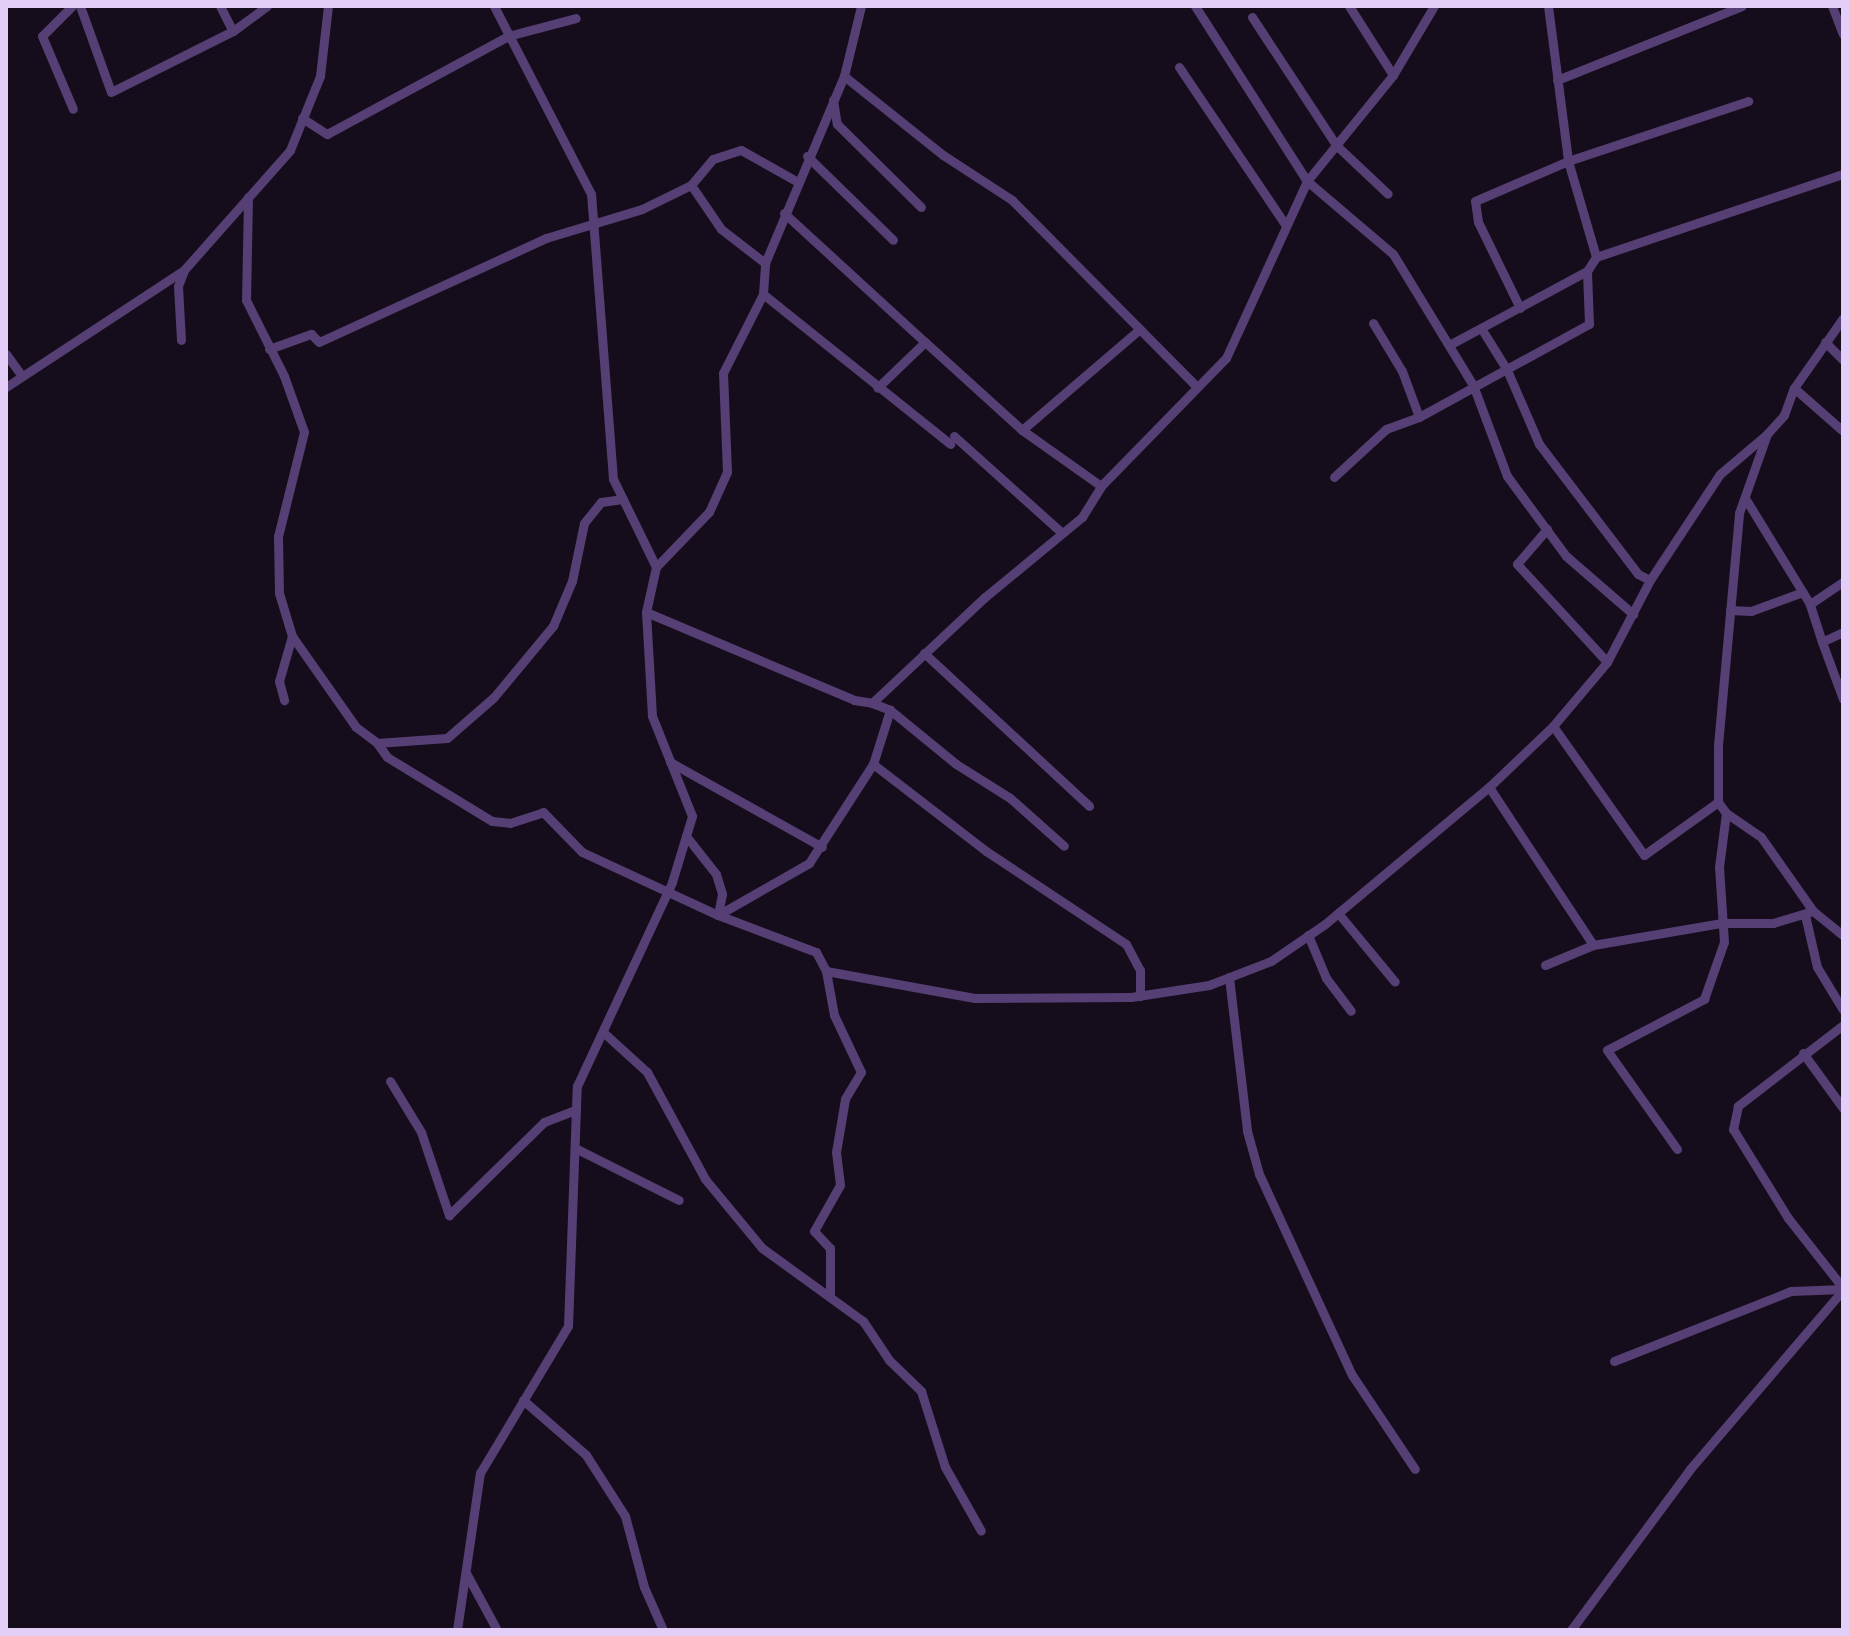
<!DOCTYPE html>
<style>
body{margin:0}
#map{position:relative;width:1849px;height:1636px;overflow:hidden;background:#150d1b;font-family:Roboto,sans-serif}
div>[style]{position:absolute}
.minor>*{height:9px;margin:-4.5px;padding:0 4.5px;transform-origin:4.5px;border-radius:4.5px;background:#553f74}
span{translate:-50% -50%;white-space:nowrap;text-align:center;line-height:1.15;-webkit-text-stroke:6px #150d1b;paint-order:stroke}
.frame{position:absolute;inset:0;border:8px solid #e3cef8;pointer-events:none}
</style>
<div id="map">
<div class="minor">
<div style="left:72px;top:6px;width:42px;rotate:135deg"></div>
<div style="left:42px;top:36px;width:79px;rotate:67deg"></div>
<div style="left:80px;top:6px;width:91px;rotate:70.2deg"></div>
<div style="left:111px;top:92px;width:136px;rotate:-26.6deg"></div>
<div style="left:220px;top:6px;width:28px;rotate:63deg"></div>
<div style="left:233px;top:31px;width:42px;rotate:-36.3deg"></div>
<div style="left:1195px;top:6px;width:208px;rotate:57.4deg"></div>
<div style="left:1307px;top:181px;width:113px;rotate:40.3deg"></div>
<div style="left:1393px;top:254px;width:153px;rotate:58.6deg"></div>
<div style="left:1473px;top:385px;width:97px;rotate:69.5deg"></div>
<div style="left:1507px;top:476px;width:99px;rotate:53.6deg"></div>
<div style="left:1566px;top:556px;width:89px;rotate:40.9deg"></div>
<div style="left:1349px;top:6px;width:82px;rotate:57.5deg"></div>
<div style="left:1548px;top:6px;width:156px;rotate:82.6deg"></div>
<div style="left:1568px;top:161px;width:100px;rotate:73.7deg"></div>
<div style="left:1832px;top:6px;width:30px;rotate:69deg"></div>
<div style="left:1252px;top:17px;width:153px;rotate:56.7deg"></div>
<div style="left:1336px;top:145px;width:71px;rotate:43.3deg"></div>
<div style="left:1179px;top:67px;width:189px;rotate:56deg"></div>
<div style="left:844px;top:76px;width:127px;rotate:38.6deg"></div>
<div style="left:943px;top:155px;width:82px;rotate:33.1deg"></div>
<div style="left:1012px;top:200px;width:262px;rotate:45.3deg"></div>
<div style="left:1557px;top:80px;width:199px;rotate:-21.8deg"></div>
<div style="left:833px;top:100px;width:24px;rotate:81deg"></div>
<div style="left:837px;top:124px;width:118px;rotate:44.7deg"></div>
<div style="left:302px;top:118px;width:30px;rotate:33deg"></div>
<div style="left:327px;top:134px;width:206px;rotate:-28.4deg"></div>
<div style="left:508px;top:36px;width:70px;rotate:-14.8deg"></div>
<div style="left:807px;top:156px;width:120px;rotate:44.3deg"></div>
<div style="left:691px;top:185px;width:53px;rotate:55.7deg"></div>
<div style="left:721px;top:229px;width:56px;rotate:37.7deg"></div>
<div style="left:248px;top:197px;width:103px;rotate:91.1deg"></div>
<div style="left:246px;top:300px;width:85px;rotate:63.4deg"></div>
<div style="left:284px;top:376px;width:59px;rotate:70.3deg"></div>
<div style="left:304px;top:432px;width:107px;rotate:104deg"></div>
<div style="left:278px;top:536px;width:57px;rotate:89deg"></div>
<div style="left:279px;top:593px;width:45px;rotate:73.2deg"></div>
<div style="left:292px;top:636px;width:47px;rotate:106.1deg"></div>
<div style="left:279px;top:681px;width:20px;rotate:75deg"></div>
<div style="left:784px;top:213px;width:191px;rotate:42.5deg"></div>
<div style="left:925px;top:342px;width:66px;rotate:136.2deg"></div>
<div style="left:763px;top:294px;width:240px;rotate:38.7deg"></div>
<div style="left:1520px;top:308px;width:96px;rotate:-116deg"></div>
<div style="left:1478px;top:222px;width:21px;rotate:-98deg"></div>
<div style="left:1475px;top:201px;width:101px;rotate:-23.3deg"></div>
<div style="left:1568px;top:161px;width:190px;rotate:-18.4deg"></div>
<div style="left:1373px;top:323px;width:56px;rotate:58.9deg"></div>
<div style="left:1402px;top:371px;width:49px;rotate:69.7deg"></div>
<div style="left:1481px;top:328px;width:49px;rotate:58.2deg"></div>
<div style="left:1507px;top:370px;width:81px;rotate:66.6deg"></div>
<div style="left:1539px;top:444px;width:163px;rotate:52.7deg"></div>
<div style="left:1638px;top:574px;width:13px;rotate:27deg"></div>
<div style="left:181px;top:340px;width:54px;rotate:-93.2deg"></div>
<div style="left:178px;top:286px;width:17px;rotate:-69deg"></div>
<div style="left:925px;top:342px;width:131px;rotate:42.2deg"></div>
<div style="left:1022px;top:430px;width:97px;rotate:35.3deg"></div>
<div style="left:1825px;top:342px;width:25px;rotate:45deg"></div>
<div style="left:1449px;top:345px;width:157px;rotate:-28.2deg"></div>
<div style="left:1587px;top:271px;width:17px;rotate:-57deg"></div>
<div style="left:1596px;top:257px;width:261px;rotate:-18.6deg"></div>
<div style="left:269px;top:349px;width:45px;rotate:-19.7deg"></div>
<div style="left:311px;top:334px;width:11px;rotate:45deg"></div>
<div style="left:319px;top:342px;width:250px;rotate:-24.6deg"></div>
<div style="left:546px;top:238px;width:100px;rotate:-16.8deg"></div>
<div style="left:642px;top:209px;width:55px;rotate:-26.1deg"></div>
<div style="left:691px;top:185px;width:34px;rotate:-50deg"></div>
<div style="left:713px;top:159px;width:29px;rotate:-18deg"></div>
<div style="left:741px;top:150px;width:65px;rotate:29.3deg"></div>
<div style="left:6px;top:354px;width:26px;rotate:54deg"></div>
<div style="left:6px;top:387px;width:213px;rotate:-33.3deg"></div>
<div style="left:184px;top:270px;width:160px;rotate:-48.5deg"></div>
<div style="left:290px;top:150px;width:80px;rotate:-67.9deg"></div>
<div style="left:320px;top:76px;width:70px;rotate:-83.5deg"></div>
<div style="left:1794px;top:388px;width:65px;rotate:41.3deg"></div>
<div style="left:1022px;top:430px;width:155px;rotate:-40.6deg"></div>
<div style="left:954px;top:436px;width:145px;rotate:41.9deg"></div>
<div style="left:1334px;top:477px;width:71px;rotate:-42.7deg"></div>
<div style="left:1386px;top:429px;width:35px;rotate:-20deg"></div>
<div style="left:1419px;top:417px;width:194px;rotate:-28.7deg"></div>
<div style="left:1589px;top:324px;width:53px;rotate:-92.2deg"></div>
<div style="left:1745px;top:498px;width:124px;rotate:58.5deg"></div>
<div style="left:1547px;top:529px;width:46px;rotate:130.6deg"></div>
<div style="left:1517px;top:564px;width:133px;rotate:47.4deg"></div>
<div style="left:656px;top:567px;width:76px;rotate:-46.1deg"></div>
<div style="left:709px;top:512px;width:44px;rotate:-65.8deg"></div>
<div style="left:727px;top:472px;width:99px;rotate:-92.3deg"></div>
<div style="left:723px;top:373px;width:89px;rotate:-63.1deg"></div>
<div style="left:763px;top:294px;width:31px;rotate:-86deg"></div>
<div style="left:765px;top:263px;width:203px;rotate:-67.1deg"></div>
<div style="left:844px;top:76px;width:72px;rotate:-76.3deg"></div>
<div style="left:1730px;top:610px;width:21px;rotate:3deg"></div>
<div style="left:1751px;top:611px;width:55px;rotate:-20.1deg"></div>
<div style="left:646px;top:612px;width:226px;rotate:22.9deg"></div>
<div style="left:854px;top:700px;width:18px;rotate:9deg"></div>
<div style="left:872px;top:703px;width:155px;rotate:-43.2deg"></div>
<div style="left:985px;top:597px;width:126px;rotate:-39.5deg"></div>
<div style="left:1082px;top:517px;width:36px;rotate:-58deg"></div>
<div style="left:1101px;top:486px;width:179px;rotate:-45.7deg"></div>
<div style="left:1226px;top:358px;width:195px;rotate:-65.4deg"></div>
<div style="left:1307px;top:181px;width:136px;rotate:-50.9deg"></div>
<div style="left:1393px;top:75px;width:80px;rotate:-59.3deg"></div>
<div style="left:1843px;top:632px;width:23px;rotate:155deg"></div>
<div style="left:1822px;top:642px;width:61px;rotate:69.8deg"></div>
<div style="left:292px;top:636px;width:111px;rotate:54.9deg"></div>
<div style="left:356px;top:727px;width:26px;rotate:37deg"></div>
<div style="left:377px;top:743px;width:70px;rotate:-4.1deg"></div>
<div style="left:447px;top:738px;width:62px;rotate:-41.1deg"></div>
<div style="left:494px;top:697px;width:92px;rotate:-50.3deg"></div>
<div style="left:553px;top:626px;width:49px;rotate:-67.1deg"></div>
<div style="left:572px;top:581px;width:59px;rotate:-78.3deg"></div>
<div style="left:584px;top:523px;width:27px;rotate:-51deg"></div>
<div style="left:601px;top:502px;width:22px;rotate:-8deg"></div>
<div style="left:1822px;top:642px;width:40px;rotate:-108deg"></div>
<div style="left:1810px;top:604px;width:40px;rotate:-34deg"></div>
<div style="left:924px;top:653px;width:225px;rotate:42.8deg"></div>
<div style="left:872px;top:703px;width:19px;rotate:21deg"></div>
<div style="left:890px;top:710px;width:85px;rotate:39.3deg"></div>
<div style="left:956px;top:764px;width:64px;rotate:32.2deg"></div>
<div style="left:1010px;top:798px;width:72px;rotate:41.6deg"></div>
<div style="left:1553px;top:726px;width:158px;rotate:54.8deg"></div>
<div style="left:1644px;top:855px;width:91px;rotate:-35.6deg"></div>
<div style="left:377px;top:743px;width:17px;rotate:54deg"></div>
<div style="left:387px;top:757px;width:123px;rotate:31.4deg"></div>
<div style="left:492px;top:821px;width:18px;rotate:6deg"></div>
<div style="left:510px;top:823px;width:35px;rotate:-18deg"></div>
<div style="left:543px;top:812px;width:56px;rotate:45.7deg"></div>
<div style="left:582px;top:852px;width:150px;rotate:24.9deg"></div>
<div style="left:718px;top:915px;width:105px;rotate:20.7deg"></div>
<div style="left:816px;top:952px;width:21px;rotate:62deg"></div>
<div style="left:826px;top:971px;width:45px;rotate:79.7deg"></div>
<div style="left:834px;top:1015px;width:63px;rotate:64.7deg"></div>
<div style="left:861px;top:1072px;width:31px;rotate:121deg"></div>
<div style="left:845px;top:1099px;width:54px;rotate:99.6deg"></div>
<div style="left:836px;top:1152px;width:33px;rotate:83deg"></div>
<div style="left:840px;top:1185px;width:53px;rotate:119.5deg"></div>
<div style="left:814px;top:1231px;width:23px;rotate:47deg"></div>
<div style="left:830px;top:1248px;width:45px;rotate:90deg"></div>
<div style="left:670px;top:762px;width:174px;rotate:29.2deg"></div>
<div style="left:873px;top:764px;width:143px;rotate:37.6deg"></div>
<div style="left:986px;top:851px;width:168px;rotate:33.6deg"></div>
<div style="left:1126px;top:944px;width:30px;rotate:62deg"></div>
<div style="left:1140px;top:970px;width:26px;rotate:90deg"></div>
<div style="left:1489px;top:787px;width:189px;rotate:56.6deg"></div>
<div style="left:1726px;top:813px;width:42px;rotate:34.4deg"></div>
<div style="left:1761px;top:837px;width:90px;rotate:54.9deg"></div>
<div style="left:686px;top:836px;width:48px;rotate:51.7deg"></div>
<div style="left:716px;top:874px;width:21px;rotate:73deg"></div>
<div style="left:722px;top:894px;width:21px;rotate:101deg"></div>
<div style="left:718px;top:915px;width:105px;rotate:-29.7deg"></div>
<div style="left:809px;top:863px;width:118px;rotate:-57.1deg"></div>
<div style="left:873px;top:764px;width:57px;rotate:-72.5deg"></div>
<div style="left:1338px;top:913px;width:89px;rotate:50.4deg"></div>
<div style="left:1805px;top:915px;width:53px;rotate:77deg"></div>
<div style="left:1817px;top:967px;width:50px;rotate:58.8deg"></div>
<div style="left:1308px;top:935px;width:47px;rotate:67.3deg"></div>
<div style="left:1326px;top:978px;width:41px;rotate:52.9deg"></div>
<div style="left:1545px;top:965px;width:52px;rotate:-22.6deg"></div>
<div style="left:1593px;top:945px;width:131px;rotate:-9.7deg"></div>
<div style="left:1722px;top:923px;width:51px"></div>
<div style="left:1773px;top:923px;width:42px;rotate:-16.7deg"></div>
<div style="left:1813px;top:911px;width:38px;rotate:39deg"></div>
<div style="left:826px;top:971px;width:151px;rotate:10.3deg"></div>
<div style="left:975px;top:998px;width:156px;rotate:-0.4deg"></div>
<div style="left:1131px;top:997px;width:79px;rotate:-8.7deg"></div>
<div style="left:1209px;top:985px;width:66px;rotate:-21.2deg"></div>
<div style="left:1271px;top:961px;width:65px;rotate:-34.4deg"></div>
<div style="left:1325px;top:924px;width:214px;rotate:-39.9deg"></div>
<div style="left:1489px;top:787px;width:88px;rotate:-43.6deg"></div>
<div style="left:1553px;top:726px;width:84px;rotate:-49.8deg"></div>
<div style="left:1607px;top:662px;width:93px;rotate:-62.3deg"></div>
<div style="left:1650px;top:580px;width:127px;rotate:-56.6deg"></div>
<div style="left:1720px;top:474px;width:62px;rotate:-40.4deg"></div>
<div style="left:1229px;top:977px;width:155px;rotate:83.3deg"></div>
<div style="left:1247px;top:1131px;width:45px;rotate:74.4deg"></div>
<div style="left:1259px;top:1174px;width:221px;rotate:65.2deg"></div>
<div style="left:1352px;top:1375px;width:113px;rotate:56.2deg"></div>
<div style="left:1843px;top:1025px;width:133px;rotate:142.4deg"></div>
<div style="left:1738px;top:1106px;width:24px;rotate:102deg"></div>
<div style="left:1733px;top:1129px;width:105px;rotate:58.3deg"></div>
<div style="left:1788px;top:1218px;width:89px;rotate:51.8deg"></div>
<div style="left:603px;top:1032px;width:59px;rotate:42.3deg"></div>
<div style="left:647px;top:1072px;width:122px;rotate:61.5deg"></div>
<div style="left:705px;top:1179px;width:89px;rotate:50.4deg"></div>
<div style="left:762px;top:1248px;width:125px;rotate:35.9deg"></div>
<div style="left:863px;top:1321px;width:47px;rotate:56.3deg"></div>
<div style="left:889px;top:1360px;width:45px;rotate:44.1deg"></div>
<div style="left:921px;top:1391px;width:80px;rotate:72.5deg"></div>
<div style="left:945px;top:1467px;width:73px;rotate:60.6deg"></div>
<div style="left:1803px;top:1053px;width:68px;rotate:54deg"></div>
<div style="left:390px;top:1081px;width:60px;rotate:58.7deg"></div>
<div style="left:421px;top:1132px;width:88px;rotate:71.4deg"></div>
<div style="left:449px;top:1215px;width:133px;rotate:-44.4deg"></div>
<div style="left:544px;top:1122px;width:34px;rotate:-21deg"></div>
<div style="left:575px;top:1148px;width:116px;rotate:26.6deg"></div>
<div style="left:1677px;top:1149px;width:121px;rotate:-125.3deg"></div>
<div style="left:1607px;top:1050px;width:110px;rotate:-27.7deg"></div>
<div style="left:1704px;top:999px;width:60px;rotate:-70.7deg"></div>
<div style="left:1724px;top:942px;width:75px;rotate:-93.8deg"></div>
<div style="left:1719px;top:867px;width:54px;rotate:-82.6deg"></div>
<div style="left:1726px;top:813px;width:14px;rotate:-126deg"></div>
<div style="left:1718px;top:802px;width:57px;rotate:-90deg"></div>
<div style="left:1718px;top:745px;width:233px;rotate:-84.8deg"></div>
<div style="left:1739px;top:513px;width:84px;rotate:-70.5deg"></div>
<div style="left:1767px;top:434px;width:25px;rotate:-48deg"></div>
<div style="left:1784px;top:415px;width:29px;rotate:-70deg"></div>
<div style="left:1794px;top:388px;width:85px;rotate:-55deg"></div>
<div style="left:1614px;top:1361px;width:190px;rotate:-21.6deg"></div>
<div style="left:1791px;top:1291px;width:52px;rotate:-2.2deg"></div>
<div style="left:523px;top:1400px;width:84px;rotate:41.1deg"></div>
<div style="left:586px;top:1455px;width:72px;rotate:57.4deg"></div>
<div style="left:625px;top:1516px;width:73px;rotate:75deg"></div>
<div style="left:644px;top:1587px;width:47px;rotate:66.2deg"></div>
<div style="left:466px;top:1573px;width:65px;rotate:61.5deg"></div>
<div style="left:457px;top:1630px;width:159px;rotate:-81.7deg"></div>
<div style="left:480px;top:1473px;width:171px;rotate:-59.1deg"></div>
<div style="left:568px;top:1326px;width:240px;rotate:-87.9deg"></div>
<div style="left:577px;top:1086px;width:225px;rotate:-65deg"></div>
<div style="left:672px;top:882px;width:69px;rotate:-73.1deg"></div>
<div style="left:692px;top:816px;width:108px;rotate:-111.8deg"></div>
<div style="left:652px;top:716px;width:104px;rotate:-93.3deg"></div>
<div style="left:646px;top:612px;width:46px;rotate:-77.5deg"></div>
<div style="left:656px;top:567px;width:98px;rotate:-116deg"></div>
<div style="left:613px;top:479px;width:286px;rotate:-94.4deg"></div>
<div style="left:591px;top:194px;width:212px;rotate:-117.3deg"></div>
<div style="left:1571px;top:1630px;width:200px;rotate:-53.5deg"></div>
<div style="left:1690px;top:1469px;width:235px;rotate:-49.5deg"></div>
</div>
<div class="frame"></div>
</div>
